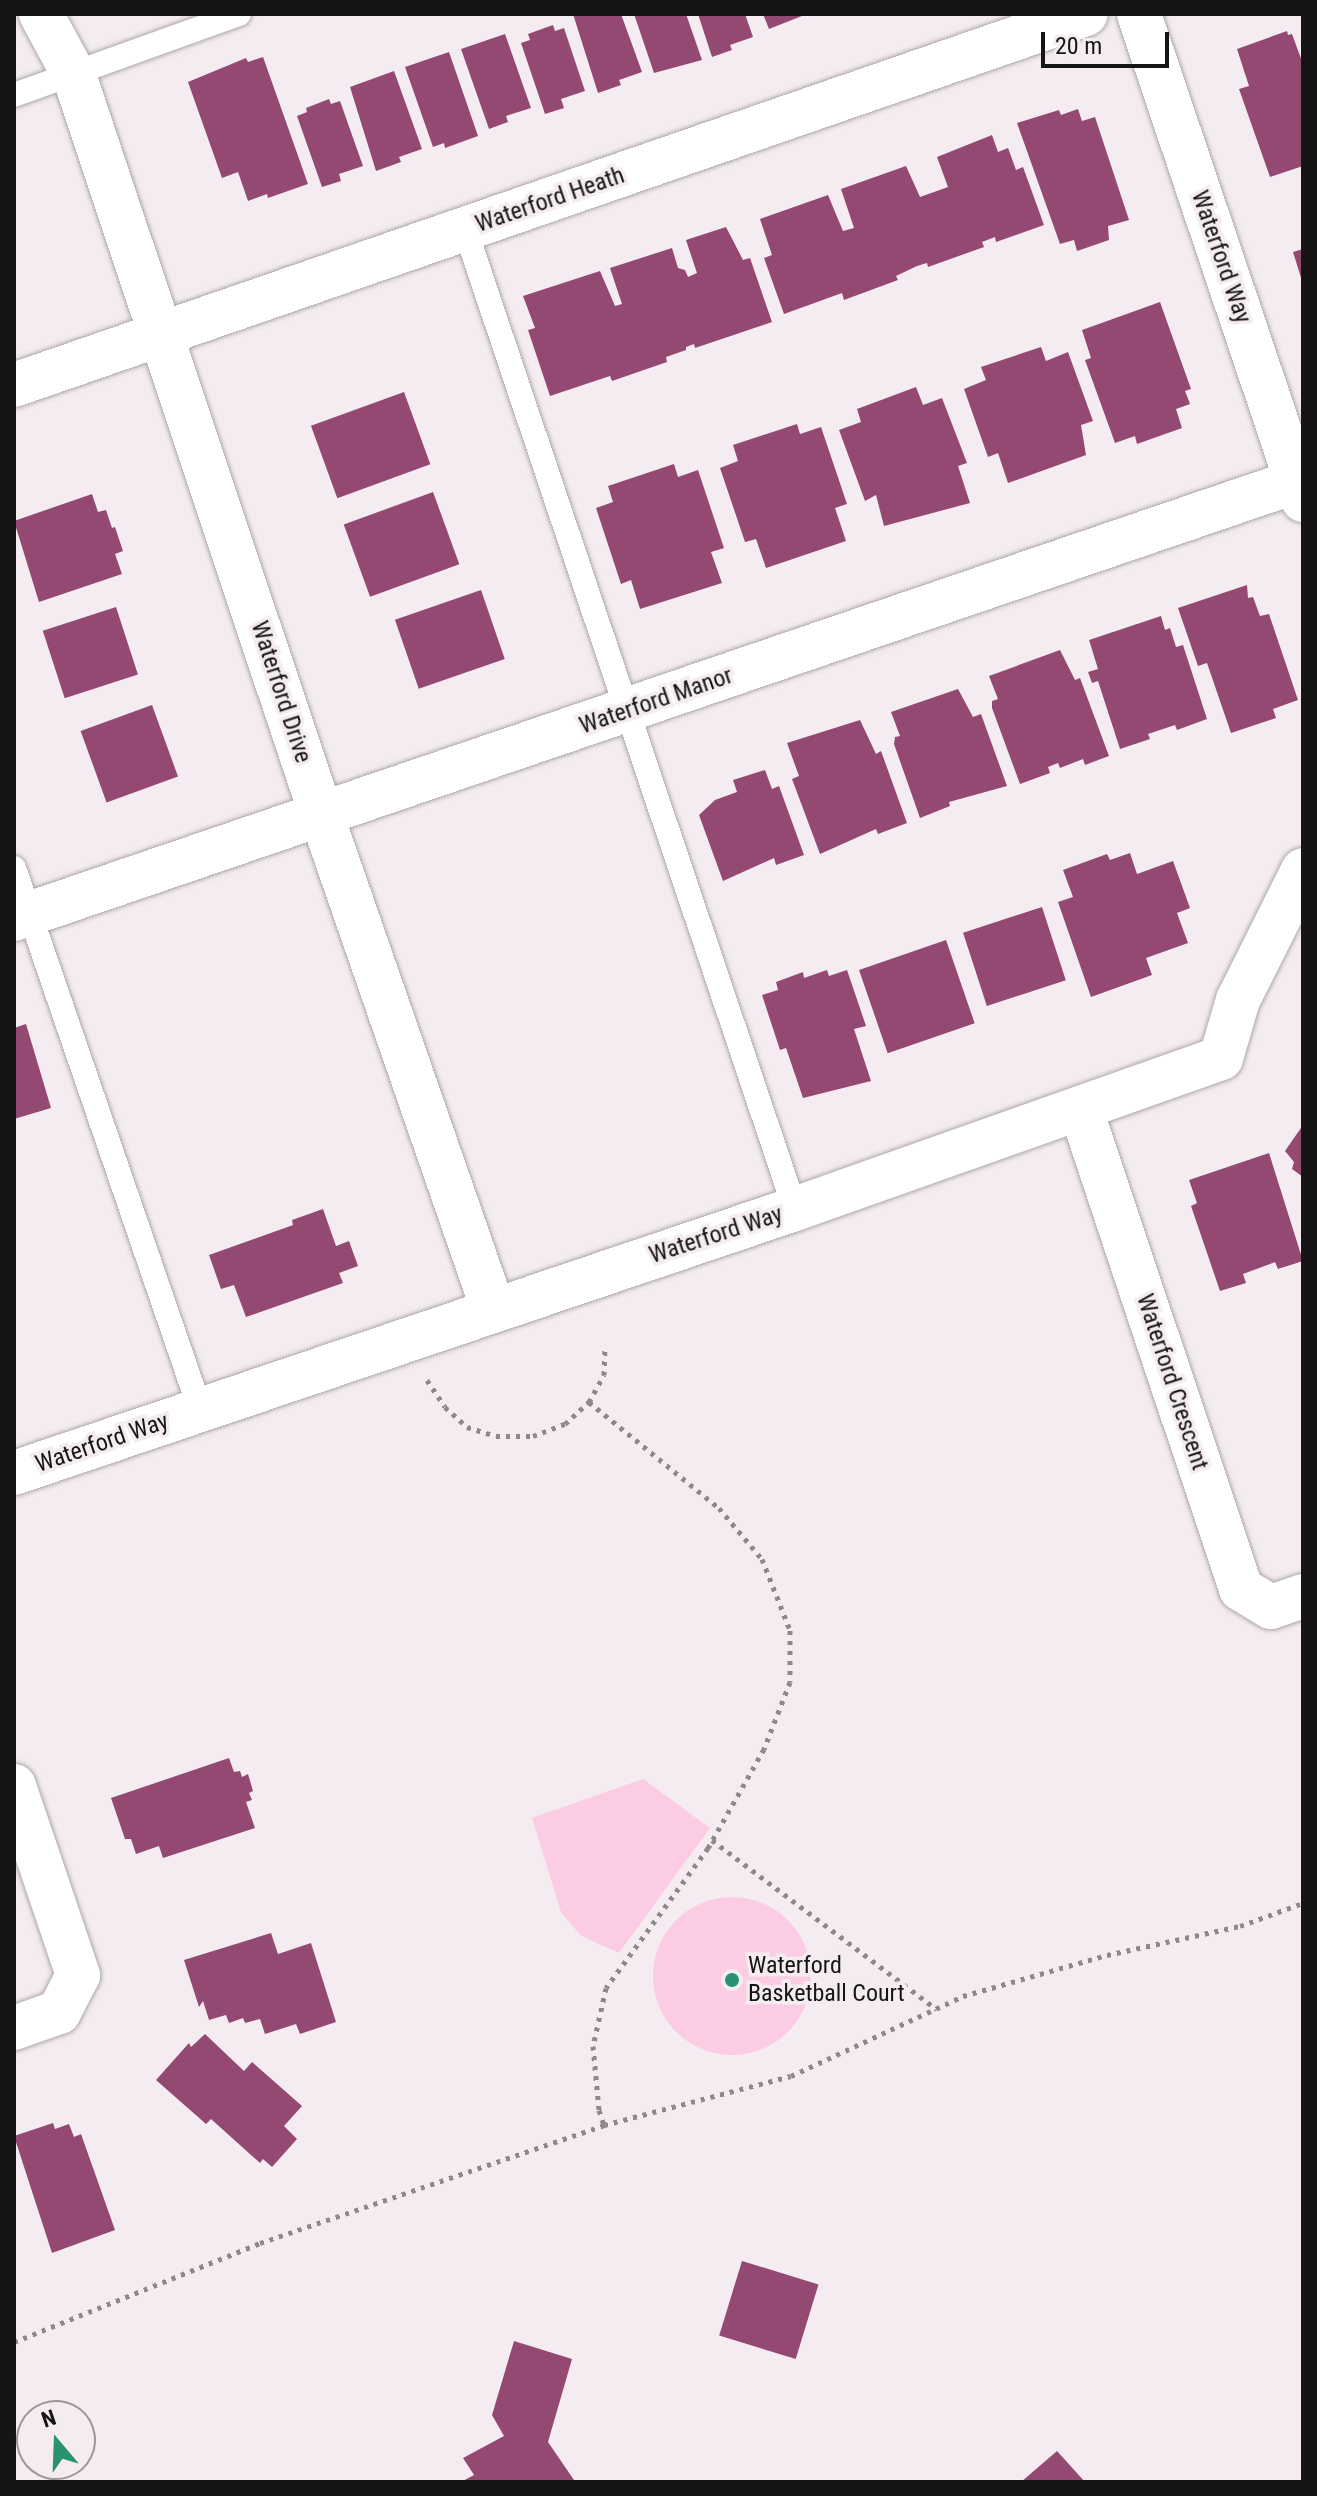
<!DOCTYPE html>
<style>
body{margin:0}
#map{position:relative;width:1317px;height:2496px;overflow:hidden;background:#f4ecf0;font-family:"Roboto Condensed",sans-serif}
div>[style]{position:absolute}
.green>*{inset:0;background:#fbcce3}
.round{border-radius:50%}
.building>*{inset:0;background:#944973;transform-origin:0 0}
.path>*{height:5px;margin-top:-2.5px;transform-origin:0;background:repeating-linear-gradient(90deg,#8e888b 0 4px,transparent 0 10px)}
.roads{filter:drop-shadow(0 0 2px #aea7aa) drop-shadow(0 0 2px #aea7aa)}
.lane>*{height:24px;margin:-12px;padding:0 12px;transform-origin:12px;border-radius:12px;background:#fff}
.street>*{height:44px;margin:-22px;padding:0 22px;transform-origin:22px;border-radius:22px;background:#fff}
.dots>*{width:22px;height:22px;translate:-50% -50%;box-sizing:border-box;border:4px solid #f4ecf0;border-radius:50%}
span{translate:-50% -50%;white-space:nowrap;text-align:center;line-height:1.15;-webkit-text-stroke:7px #f4ecf0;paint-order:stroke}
.street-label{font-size:24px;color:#171415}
.poi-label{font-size:24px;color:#171415}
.left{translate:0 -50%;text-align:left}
.frame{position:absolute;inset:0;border:16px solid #171415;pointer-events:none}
.north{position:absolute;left:16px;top:2400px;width:80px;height:80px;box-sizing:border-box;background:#f4ecf0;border:2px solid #9c9698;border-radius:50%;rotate:341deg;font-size:22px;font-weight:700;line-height:32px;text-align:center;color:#171415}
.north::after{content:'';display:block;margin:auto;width:28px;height:36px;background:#299271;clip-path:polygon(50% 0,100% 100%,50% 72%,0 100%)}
.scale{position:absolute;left:1041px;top:32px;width:128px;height:36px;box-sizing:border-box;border:4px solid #171415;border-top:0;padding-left:10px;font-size:24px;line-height:28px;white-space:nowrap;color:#171415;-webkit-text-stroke:6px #f4ecf0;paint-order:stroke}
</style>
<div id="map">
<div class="green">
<div style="clip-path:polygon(643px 1779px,710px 1828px,619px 1953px,580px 1935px,561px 1912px,532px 1818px)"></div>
<div class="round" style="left:653px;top:1897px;width:158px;height:158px"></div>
</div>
<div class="building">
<div style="clip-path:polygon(573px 14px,621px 14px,642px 72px,619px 80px,621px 85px,598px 93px)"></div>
<div style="clip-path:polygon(634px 14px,686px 14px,702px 60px,654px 73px)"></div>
<div style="clip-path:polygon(698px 14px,745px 14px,753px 37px,730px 45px,732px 50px,712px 57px)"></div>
<div style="clip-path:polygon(763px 14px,807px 14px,769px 29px)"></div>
<div style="clip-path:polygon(553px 25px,555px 31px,564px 28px,585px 91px,561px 99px,564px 108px,545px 114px,521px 43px,530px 40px,528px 34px)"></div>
<div style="clip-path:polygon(1287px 31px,1288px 35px,1292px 34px,1303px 64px,1303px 166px,1270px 177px,1239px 89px,1249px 86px,1237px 49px)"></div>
<div style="clip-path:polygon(505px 34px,531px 108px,506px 116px,508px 122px,489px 129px,461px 49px)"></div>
<div style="clip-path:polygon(449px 52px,478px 136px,445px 148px,444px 143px,433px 147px,405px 67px)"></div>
<div style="clip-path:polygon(263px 57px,308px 184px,268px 198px,267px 194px,248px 201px,238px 172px,222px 178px,188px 82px,246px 58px,248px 62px)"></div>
<div style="clip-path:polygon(394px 71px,422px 149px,399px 157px,401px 162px,376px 171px,350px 87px)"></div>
<div style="clip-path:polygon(329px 99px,331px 104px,340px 101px,363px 166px,339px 174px,341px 181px,322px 187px,297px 116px,307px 112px,306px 108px)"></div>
<div style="clip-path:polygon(1078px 109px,1082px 121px,1095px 117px,1129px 220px,1108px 226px,1109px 240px,1077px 251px,1074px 240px,1060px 244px,1017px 123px,1059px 110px,1061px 115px)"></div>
<div style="clip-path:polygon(992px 135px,998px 152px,1008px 148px,1016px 170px,1023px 167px,1044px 225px,996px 242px,995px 237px,982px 242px,984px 247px,928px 267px,927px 263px,917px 266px,896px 276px,898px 280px,844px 300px,842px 293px,784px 314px,764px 258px,772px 255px,760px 219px,828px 195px,843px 231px,854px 228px,841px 189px,906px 166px,920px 197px,948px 187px,937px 157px)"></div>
<div style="clip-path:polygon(726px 227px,743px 260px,750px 258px,772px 322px,695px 348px,694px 344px,686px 347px,686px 350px,666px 357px,667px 362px,612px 381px,610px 376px,550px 396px,528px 330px,535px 328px,523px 296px,600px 271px,615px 306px,622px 304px,610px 268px,672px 248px,678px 268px,685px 270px,688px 277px,697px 273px,686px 240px)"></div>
<div style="clip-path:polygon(1303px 249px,1303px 281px,1302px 281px,1293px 252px)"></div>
<div style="clip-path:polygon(1160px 302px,1191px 389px,1185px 391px,1190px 404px,1176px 409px,1182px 428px,1137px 444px,1135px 436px,1115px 443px,1085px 360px,1091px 358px,1082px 330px)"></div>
<div style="clip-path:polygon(1041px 347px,1046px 361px,1068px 352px,1093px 421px,1081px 425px,1086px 455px,1008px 483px,998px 453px,988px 457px,964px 389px,986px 380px,981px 367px)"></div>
<div style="clip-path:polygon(916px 387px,923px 405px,942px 398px,967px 463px,958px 466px,970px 503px,884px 526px,876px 495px,865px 501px,839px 430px,861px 422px,857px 409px)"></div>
<div style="left:404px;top:392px;width:77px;height:99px;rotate:70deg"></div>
<div style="clip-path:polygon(797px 424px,800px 434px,821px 427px,847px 504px,835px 508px,846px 541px,766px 568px,756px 539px,745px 542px,720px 468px,738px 461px,733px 445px)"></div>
<div style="clip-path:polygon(674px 464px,678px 477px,698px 470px,724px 548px,711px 552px,722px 583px,640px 609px,631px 580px,621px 584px,596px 508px,613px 502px,608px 486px)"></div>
<div style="left:433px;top:492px;width:77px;height:95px;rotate:70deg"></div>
<div style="clip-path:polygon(92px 494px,98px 512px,106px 510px,112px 528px,115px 527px,123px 551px,115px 554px,122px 574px,39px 602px,14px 521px)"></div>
<div style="clip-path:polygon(1247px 585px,1248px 598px,1253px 597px,1260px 616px,1269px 614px,1298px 700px,1273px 709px,1276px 718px,1231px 733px,1207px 663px,1198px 666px,1178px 608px)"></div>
<div style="left:481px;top:590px;width:73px;height:91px;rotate:71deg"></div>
<div style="left:116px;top:607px;width:71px;height:77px;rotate:72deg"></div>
<div style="clip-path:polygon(1161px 616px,1165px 630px,1170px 628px,1176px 647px,1183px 645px,1207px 719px,1177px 730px,1175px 725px,1148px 734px,1150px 739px,1120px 749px,1098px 681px,1092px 683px,1088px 672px,1098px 669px,1089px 640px)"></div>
<div style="clip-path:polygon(1060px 650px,1075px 680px,1080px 678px,1109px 756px,1085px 765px,1083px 759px,1060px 768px,1058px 763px,1048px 767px,1050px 773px,1020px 784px,992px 708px,992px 701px,998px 699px,989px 676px)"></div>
<div style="clip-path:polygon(958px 689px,973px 717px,981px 714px,1007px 786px,949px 802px,950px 806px,920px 818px,894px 744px,895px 737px,900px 736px,891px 712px)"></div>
<div style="left:152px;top:705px;width:76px;height:76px;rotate:70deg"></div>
<div style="clip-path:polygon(860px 720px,876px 754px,881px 751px,907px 823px,878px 834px,876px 829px,820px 854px,792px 779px,799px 776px,787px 743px)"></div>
<div style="clip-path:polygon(765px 770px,772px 789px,779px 786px,804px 855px,776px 865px,774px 858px,723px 881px,699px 815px,715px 800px,737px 792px,733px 780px)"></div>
<div style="clip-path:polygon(1130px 853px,1137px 874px,1173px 861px,1190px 908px,1177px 913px,1188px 943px,1146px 958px,1152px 975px,1091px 997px,1058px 902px,1073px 897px,1063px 870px,1107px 854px,1110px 860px)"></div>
<div style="left:1042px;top:907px;width:77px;height:83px;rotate:72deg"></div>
<div style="left:946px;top:940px;width:88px;height:92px;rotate:71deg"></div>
<div style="clip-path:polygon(827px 970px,829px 976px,847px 970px,866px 1026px,854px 1029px,871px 1081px,803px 1098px,786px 1048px,780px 1050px,762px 995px,778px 990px,776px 982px,803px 972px,804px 978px)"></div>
<div style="clip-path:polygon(26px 1024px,51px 1108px,14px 1119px,14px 1028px)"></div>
<div style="clip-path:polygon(1303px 1125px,1303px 1177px,1292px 1169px,1294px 1162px,1285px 1151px)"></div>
<div style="clip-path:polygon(1269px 1153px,1303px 1261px,1278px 1269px,1275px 1262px,1243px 1274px,1246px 1283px,1220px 1291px,1191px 1206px,1197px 1203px,1189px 1180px)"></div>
<div style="clip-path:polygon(323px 1209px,336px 1246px,349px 1241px,358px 1266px,339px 1273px,343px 1283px,246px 1317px,234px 1285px,221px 1289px,209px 1255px,293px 1225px,292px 1220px)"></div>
<div style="clip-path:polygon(229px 1758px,234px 1772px,240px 1771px,242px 1777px,248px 1774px,253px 1791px,249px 1793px,252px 1800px,246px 1802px,255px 1828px,163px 1858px,159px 1846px,136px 1854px,131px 1839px,125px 1839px,111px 1798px)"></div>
<div style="clip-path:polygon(271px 1933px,278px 1954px,311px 1943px,336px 2022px,300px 2034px,296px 2024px,265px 2034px,260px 2019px,245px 2023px,243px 2018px,229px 2023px,226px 2015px,209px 2020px,203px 2001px,199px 2007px,184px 1960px)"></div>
<div style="clip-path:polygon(205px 2034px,244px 2071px,252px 2062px,302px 2106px,284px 2126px,297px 2139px,272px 2167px,263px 2159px,260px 2163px,211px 2119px,206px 2124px,156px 2080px,189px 2043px,191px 2047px)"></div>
<div style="clip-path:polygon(53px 2123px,55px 2129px,69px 2124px,74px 2137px,81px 2134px,115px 2230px,52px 2253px,14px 2136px)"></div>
<div style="left:742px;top:2261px;width:80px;height:78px;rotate:17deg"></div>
<div style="clip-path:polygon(514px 2341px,572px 2359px,548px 2442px,574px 2480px,569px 2482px,461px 2482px,474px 2475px,463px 2458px,504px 2436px,492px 2415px)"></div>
<div style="clip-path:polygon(1057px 2451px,1085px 2482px,1021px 2482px)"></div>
</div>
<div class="path">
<div style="left:427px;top:1380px;width:32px;rotate:56deg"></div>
<div style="left:445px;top:1407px;width:30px;rotate:42deg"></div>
<div style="left:467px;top:1427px;width:30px;rotate:17deg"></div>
<div style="left:496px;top:1436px;width:37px"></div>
<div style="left:533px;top:1436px;width:34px;rotate:-21deg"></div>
<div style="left:565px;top:1424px;width:33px;rotate:-43deg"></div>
<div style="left:589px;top:1402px;width:31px;rotate:-61deg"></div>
<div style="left:604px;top:1375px;width:25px;rotate:-88deg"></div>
<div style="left:589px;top:1402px;width:168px;rotate:39.2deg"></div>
<div style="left:719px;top:1508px;width:67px;rotate:49.9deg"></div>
<div style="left:762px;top:1559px;width:76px;rotate:68.5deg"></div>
<div style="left:790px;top:1630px;width:52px;rotate:90deg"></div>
<div style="left:790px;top:1682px;width:72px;rotate:111.2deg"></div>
<div style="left:764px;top:1749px;width:114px;rotate:119.5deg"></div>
<div style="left:708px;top:1848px;width:173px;rotate:126.1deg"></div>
<div style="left:606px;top:1988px;width:59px;rotate:102.6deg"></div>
<div style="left:593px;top:2046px;width:64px;rotate:84.6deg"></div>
<div style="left:599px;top:2110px;width:16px;rotate:72deg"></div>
<div style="left:604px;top:2125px;width:193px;rotate:-14.7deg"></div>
<div style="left:791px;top:2076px;width:190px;rotate:-24.9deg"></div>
<div style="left:963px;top:1996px;width:150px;rotate:-15.9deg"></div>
<div style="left:1107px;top:1955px;width:136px;rotate:-12.3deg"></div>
<div style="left:1240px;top:1926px;width:67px;rotate:-20.1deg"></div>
<div style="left:712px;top:1840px;width:281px;rotate:37deg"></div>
<div style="left:14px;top:2342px;width:265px;rotate:-21.9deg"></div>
<div style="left:260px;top:2243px;width:364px;rotate:-18.9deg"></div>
</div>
<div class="roads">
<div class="lane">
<div style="left:14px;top:95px;width:239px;rotate:-19.8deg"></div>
<div style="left:465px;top:229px;width:1034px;rotate:71.39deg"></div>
<div style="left:14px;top:868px;width:572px;rotate:71.03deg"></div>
</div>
<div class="street">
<div style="left:41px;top:14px;width:69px;rotate:61.6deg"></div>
<div style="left:74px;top:75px;width:779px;rotate:71.52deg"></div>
<div style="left:321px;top:814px;width:524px;rotate:70.84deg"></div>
<div style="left:1139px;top:14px;width:513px;rotate:71.35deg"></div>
<div style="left:14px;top:385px;width:1134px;rotate:-19.09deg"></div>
<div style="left:14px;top:919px;width:1362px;rotate:-18.85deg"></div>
<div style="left:1081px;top:1110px;width:505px;rotate:71.53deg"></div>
<div style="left:1241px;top:1589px;width:35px;rotate:31deg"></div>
<div style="left:1271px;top:1607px;width:34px;rotate:-19deg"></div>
<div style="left:14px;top:1473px;width:824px;rotate:-18.68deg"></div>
<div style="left:795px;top:1209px;width:452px;rotate:-19.5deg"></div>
<div style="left:1221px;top:1058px;width:60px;rotate:-73.7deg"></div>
<div style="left:1238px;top:1000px;width:145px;rotate:-63.4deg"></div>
<div style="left:14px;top:1786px;width:200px;rotate:71.3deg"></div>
<div style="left:78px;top:1975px;width:42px;rotate:117.2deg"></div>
<div style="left:59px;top:2012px;width:48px;rotate:160.4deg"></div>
</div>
</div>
<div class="dots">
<div style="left:732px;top:1980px;background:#299271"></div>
</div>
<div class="street-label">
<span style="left:550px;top:200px;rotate:-19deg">Waterford Heath</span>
<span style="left:1221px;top:257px;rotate:71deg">Waterford Way</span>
<span style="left:281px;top:692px;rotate:72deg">Waterford Drive</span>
<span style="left:656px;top:701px;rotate:-19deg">Waterford Manor</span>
<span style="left:716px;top:1235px;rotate:-18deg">Waterford Way</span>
<span style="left:1172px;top:1382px;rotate:72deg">Waterford Crescent</span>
<span style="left:102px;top:1443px;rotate:-19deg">Waterford Way</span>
</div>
<div class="poi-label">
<span class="left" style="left:748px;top:1980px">Waterford<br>Basketball Court</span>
</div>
<div class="frame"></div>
<div class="north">N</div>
<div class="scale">20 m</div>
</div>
